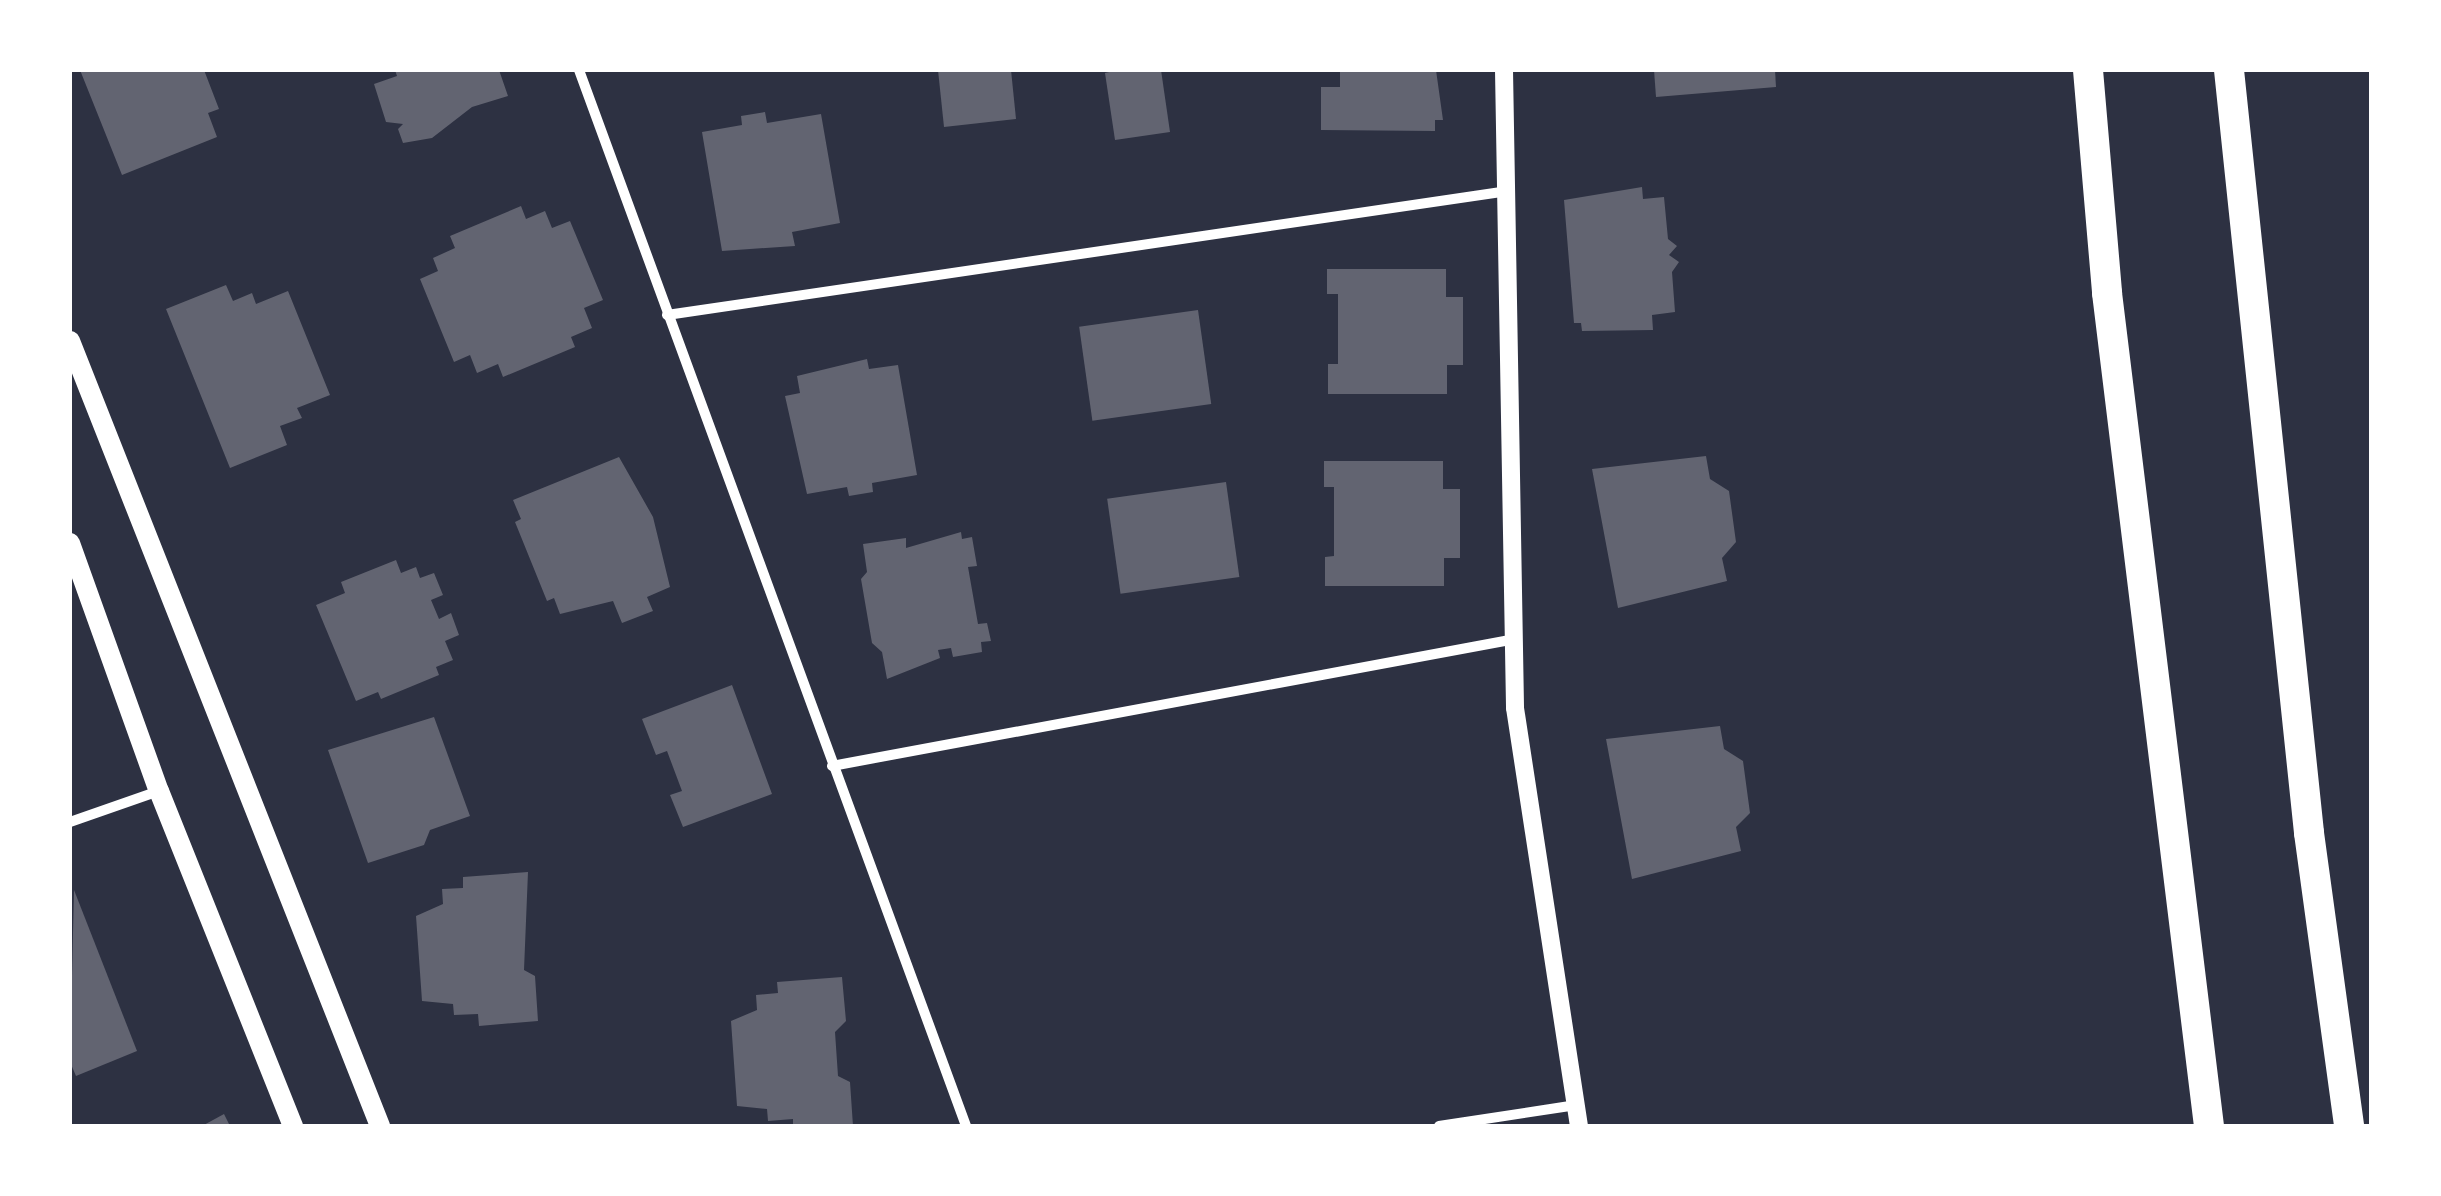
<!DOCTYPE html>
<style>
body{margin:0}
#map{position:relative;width:2441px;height:1196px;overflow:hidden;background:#2d3142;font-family:Helvetica,sans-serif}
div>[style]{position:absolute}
.building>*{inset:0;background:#626471;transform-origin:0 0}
.minor>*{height:10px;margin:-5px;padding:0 5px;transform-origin:5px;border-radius:5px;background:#fff}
.tertiary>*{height:18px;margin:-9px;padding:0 9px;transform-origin:9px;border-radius:9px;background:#fff}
.secondary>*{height:20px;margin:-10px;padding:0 10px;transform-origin:10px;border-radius:10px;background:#fff}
.motorway>*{height:30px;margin:-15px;padding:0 15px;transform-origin:15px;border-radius:15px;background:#fff}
span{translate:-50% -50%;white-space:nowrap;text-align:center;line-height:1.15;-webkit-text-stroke:8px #fff;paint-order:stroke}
.frame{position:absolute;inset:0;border:72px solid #fff;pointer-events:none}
</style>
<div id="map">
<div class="building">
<div style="clip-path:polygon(80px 70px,204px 70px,219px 109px,208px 113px,217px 137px,122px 175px)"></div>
<div style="clip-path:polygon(395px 70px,499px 70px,508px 96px,472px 107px,432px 138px,403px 143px,398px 129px,403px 124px,386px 122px,374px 84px,397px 76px)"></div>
<div style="clip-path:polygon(938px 70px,1011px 70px,1016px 119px,944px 127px)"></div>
<div style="clip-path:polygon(1118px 70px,1161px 70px,1170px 132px,1115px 140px,1105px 73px)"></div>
<div style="clip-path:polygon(1340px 70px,1436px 70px,1443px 120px,1435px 120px,1435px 131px,1321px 130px,1321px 87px,1340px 87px)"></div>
<div style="clip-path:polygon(1654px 70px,1775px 70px,1776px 87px,1656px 97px)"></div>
<div style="clip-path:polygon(765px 112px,767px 123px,821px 114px,840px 223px,792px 232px,795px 246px,722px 251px,702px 132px,742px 125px,741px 116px)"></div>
<div style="clip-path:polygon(1642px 187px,1643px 199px,1664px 197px,1668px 239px,1677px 246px,1669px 255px,1679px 262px,1672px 272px,1675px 312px,1652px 315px,1653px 330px,1582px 331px,1581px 323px,1574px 323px,1564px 200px)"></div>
<div style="clip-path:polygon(521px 206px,526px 219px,545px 211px,552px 228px,570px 221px,603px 300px,584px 308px,592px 328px,571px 337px,575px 347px,503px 377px,498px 364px,477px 373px,470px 355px,454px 362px,420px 279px,438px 271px,433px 258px,455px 248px,450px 236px)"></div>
<div style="clip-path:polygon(1327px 269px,1446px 269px,1446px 297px,1463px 297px,1463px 365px,1447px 365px,1447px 394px,1328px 394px,1328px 364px,1338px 364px,1338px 294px,1327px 294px)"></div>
<div style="clip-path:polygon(226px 285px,233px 301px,252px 293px,256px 304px,288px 291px,330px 395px,297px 408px,302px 418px,280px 426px,287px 445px,230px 468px,166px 309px)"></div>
<div style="left:1198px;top:310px;width:95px;height:120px;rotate:82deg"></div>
<div style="clip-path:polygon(867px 359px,869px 369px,898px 365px,917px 475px,872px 483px,873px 492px,849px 496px,847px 487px,807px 494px,785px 396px,800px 393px,797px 376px)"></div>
<div style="clip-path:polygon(1706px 456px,1710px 479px,1729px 491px,1736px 542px,1722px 558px,1727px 581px,1618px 608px,1592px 469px)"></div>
<div style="clip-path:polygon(619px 457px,653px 517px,670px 587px,647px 597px,653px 611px,622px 623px,613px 601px,560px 614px,554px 598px,547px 601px,515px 522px,521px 519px,513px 500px)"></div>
<div style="clip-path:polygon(1324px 461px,1443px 461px,1443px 489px,1460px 489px,1460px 558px,1444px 558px,1444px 586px,1325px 586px,1325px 557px,1334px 556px,1334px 487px,1324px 487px)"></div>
<div style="left:1226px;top:482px;width:96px;height:120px;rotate:82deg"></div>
<div style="clip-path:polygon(961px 532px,962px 539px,972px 537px,977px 566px,968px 567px,978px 624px,987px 623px,991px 641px,981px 642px,982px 652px,953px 657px,951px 648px,938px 650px,940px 658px,887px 679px,882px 652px,872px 643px,861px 579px,867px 572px,863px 544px,906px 538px,906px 548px)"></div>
<div style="clip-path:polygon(396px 560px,401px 573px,416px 567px,420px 578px,434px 573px,443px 595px,431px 600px,439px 619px,451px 613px,459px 635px,445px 641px,453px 660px,436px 667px,439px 675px,381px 699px,378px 692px,356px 701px,316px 605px,345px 593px,341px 582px)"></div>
<div style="clip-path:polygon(732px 685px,772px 794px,683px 827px,670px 795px,682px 791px,667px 751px,656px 755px,642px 719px)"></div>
<div style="clip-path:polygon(434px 717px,470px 816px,430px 830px,424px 845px,368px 863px,328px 750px)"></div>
<div style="clip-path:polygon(1720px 726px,1724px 749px,1743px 761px,1750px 813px,1736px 827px,1741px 851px,1632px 879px,1606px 739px)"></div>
<div style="clip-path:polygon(528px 872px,524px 970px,535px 976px,538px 1021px,479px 1026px,478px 1014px,454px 1015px,453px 1004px,422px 1001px,416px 916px,443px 904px,442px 889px,463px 888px,463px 877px)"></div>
<div style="clip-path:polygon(74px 890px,137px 1051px,76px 1076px,70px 1062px)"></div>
<div style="clip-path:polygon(842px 977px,846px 1021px,835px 1032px,838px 1076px,850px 1082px,853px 1126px,793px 1126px,793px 1119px,768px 1121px,767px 1109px,737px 1106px,731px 1021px,757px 1010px,756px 995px,778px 993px,777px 982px)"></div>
<div style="clip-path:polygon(224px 1114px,230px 1126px,202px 1126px)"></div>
</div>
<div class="minor">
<div style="left:579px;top:70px;width:1125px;rotate:69.87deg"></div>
<div style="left:667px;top:315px;width:850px;rotate:-8.39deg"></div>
<div style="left:832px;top:766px;width:695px;rotate:-10.53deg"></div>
<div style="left:70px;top:822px;width:94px;rotate:-19.2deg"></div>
<div style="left:1439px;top:1126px;width:139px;rotate:-8.7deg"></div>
</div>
<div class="tertiary">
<div style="left:1504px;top:70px;width:638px;rotate:89.01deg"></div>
<div style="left:1515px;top:708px;width:423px;rotate:81.3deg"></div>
</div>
<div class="secondary">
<div style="left:70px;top:341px;width:844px;rotate:68.45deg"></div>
<div style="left:70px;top:543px;width:263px;rotate:70.3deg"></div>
<div style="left:159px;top:791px;width:361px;rotate:68.2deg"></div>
</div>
<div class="motorway">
<div style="left:2088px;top:70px;width:224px;rotate:85.1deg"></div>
<div style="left:2107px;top:293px;width:839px;rotate:83.02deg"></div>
<div style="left:2229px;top:70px;width:767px;rotate:84.01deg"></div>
<div style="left:2309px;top:833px;width:296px;rotate:82.2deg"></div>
</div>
<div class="frame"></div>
</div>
